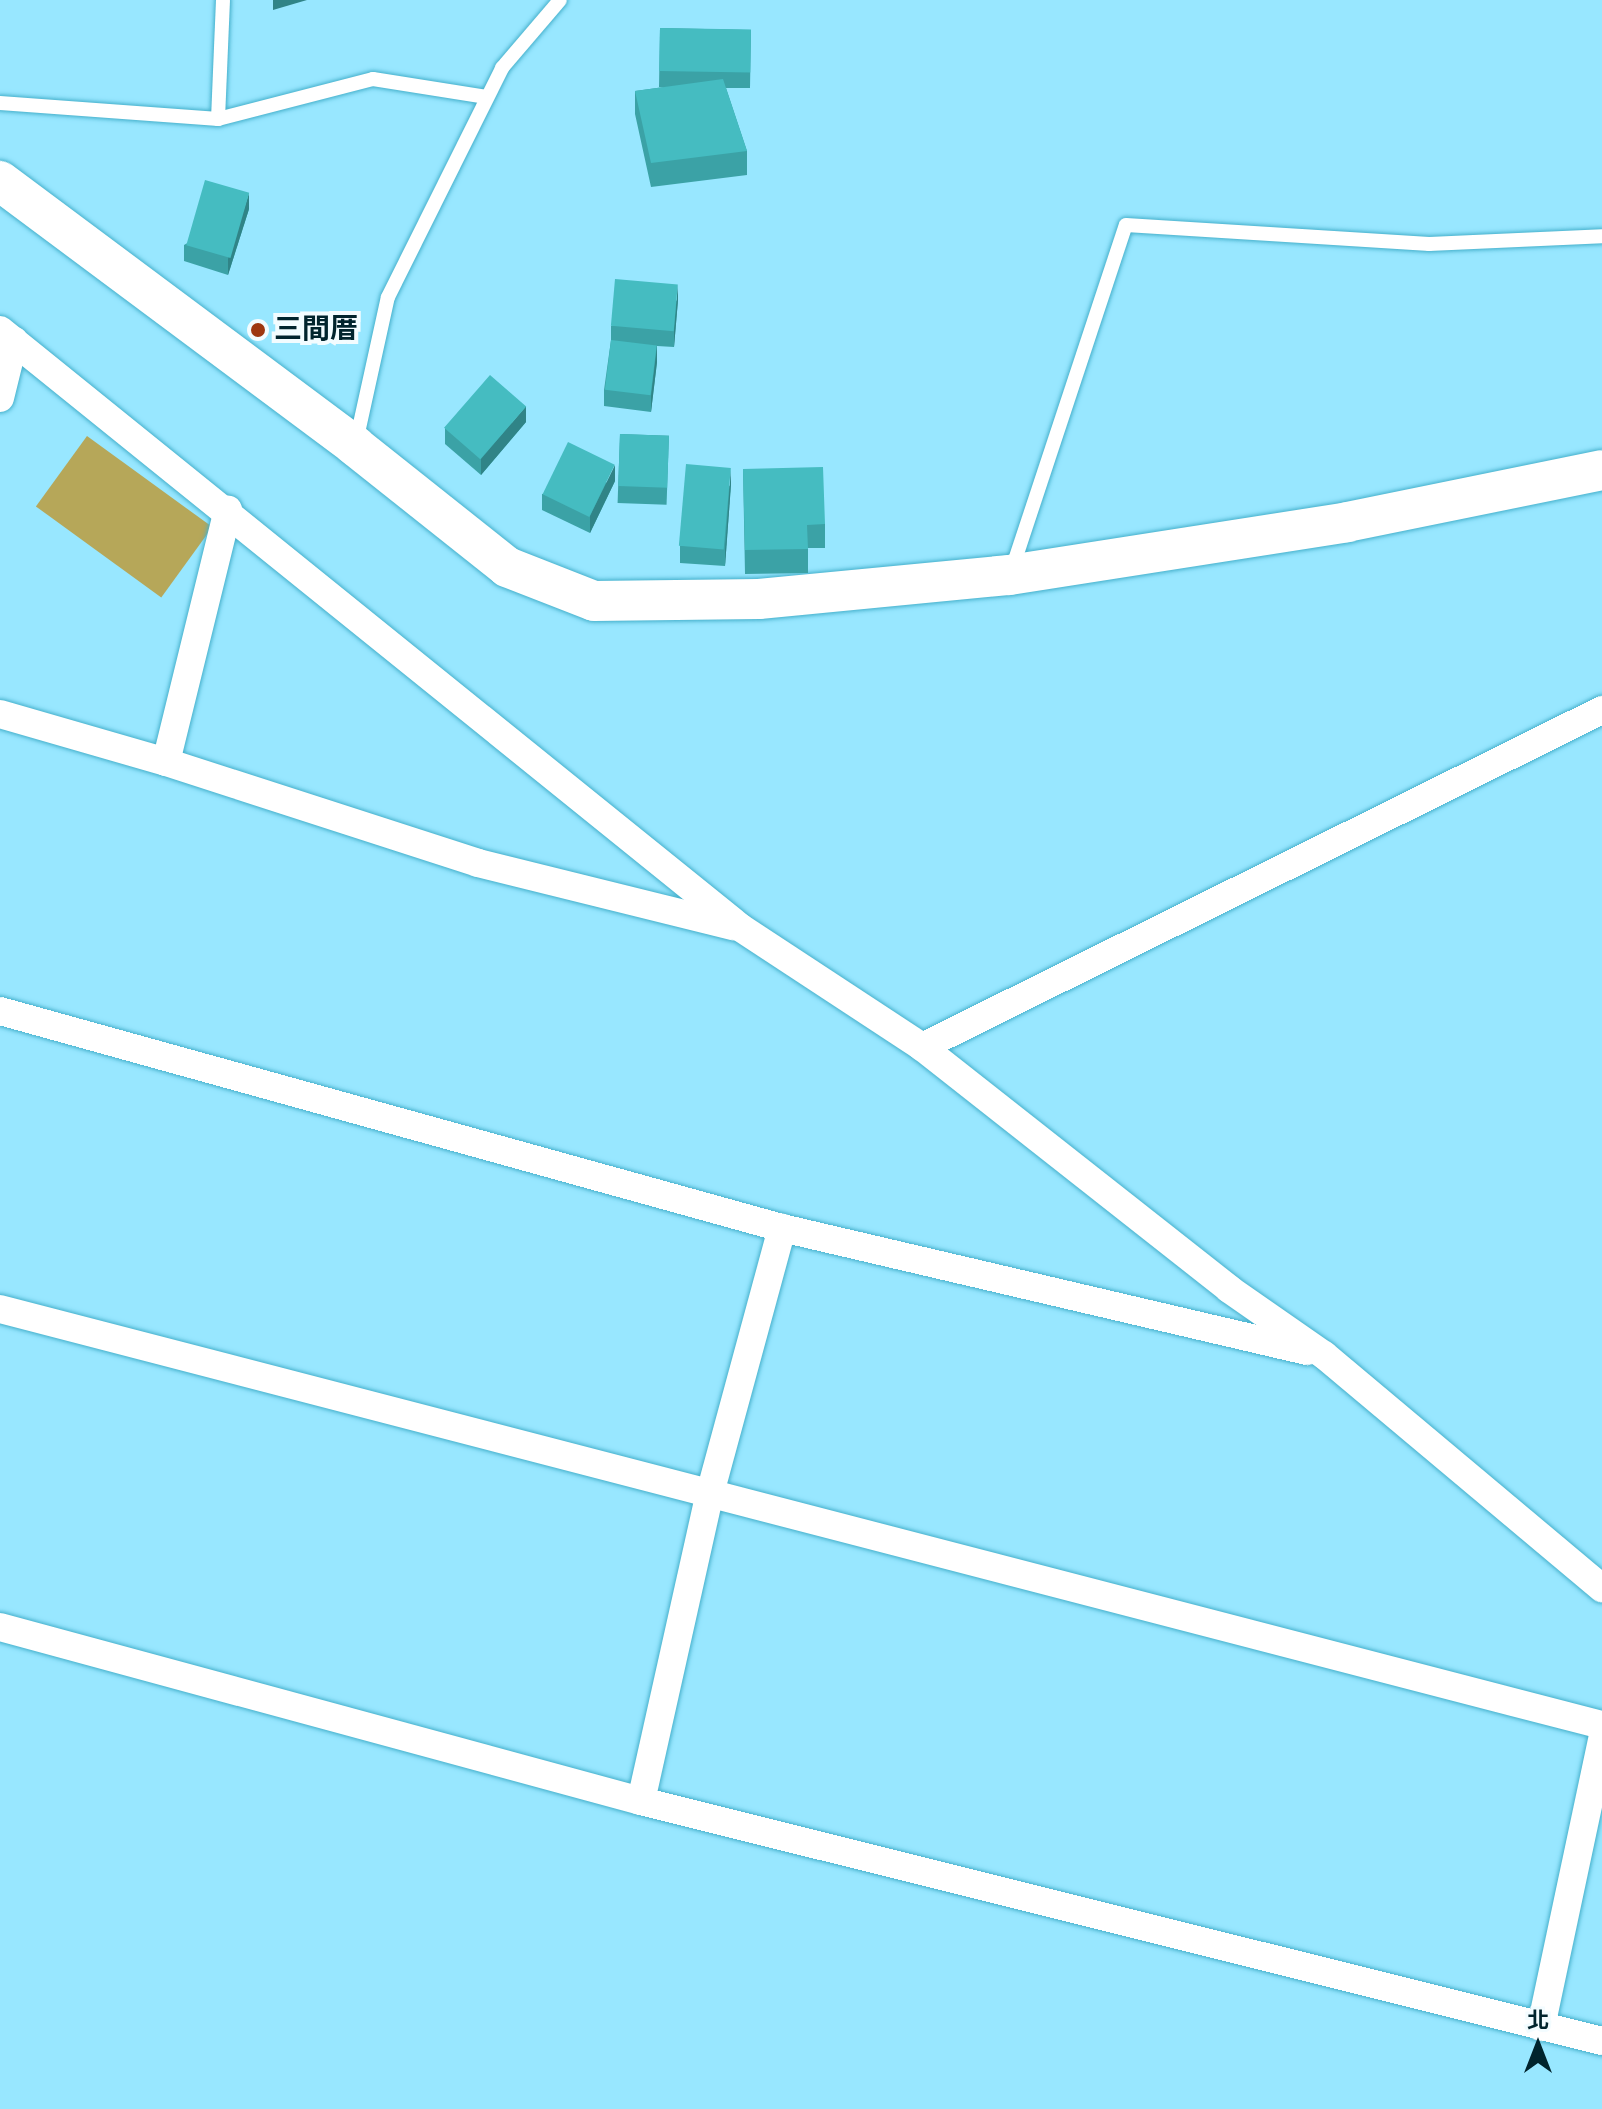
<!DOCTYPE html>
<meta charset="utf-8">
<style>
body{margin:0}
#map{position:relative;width:1602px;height:2109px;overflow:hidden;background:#98e7ff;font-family:"Alegreya Sans","Noto Sans TC",sans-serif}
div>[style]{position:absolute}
.green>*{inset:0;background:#b6a759;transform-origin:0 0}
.roads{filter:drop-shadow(0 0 2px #45b0cc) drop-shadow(0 0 2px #45b0cc)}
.lane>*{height:14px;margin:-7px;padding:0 7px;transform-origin:7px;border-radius:7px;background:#fff}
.street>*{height:28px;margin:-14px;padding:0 14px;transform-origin:14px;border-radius:14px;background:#fff}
.secondary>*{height:40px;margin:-20px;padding:0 20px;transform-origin:20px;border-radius:20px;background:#fff}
.wall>*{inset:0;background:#3ba2a6;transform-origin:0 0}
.shaded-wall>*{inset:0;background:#308487}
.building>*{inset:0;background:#45bcc1;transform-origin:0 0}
.dots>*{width:22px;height:22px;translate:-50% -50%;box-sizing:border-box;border:4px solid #f3fcff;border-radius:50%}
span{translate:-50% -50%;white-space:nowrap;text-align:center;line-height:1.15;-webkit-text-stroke:8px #f3fcff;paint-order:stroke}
.poi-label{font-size:28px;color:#01242d;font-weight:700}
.left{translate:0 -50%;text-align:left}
.north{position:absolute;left:1498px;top:2005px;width:80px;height:80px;-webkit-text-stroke:6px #f3fcff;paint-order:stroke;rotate:0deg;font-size:22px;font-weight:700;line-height:32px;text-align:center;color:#01242d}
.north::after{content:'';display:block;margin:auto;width:28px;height:36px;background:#01242d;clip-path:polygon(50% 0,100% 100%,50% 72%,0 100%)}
</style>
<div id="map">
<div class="green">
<div style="left:87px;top:436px;width:155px;height:87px;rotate:36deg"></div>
</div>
<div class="roads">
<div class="lane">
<div style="left:0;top:103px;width:219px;rotate:4.2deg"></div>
<div style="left:218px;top:119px;width:160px;rotate:-14.5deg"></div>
<div style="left:373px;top:79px;width:115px;rotate:9deg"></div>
<div style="left:218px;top:119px;width:119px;rotate:-87.6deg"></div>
<div style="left:356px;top:442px;width:148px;rotate:-77.6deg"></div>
<div style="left:388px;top:297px;width:256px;rotate:-63.5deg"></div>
<div style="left:502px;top:68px;width:89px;rotate:-49.5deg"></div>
<div style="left:1012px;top:569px;width:362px;rotate:-71.7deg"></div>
<div style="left:1126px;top:225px;width:304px;rotate:3.6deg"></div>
<div style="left:1429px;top:244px;width:173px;rotate:-2.6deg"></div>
</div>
<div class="street">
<div style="left:0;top:330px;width:952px;rotate:38.9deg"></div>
<div style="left:741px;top:928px;width:217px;rotate:33.3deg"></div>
<div style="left:922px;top:1047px;width:391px;rotate:38.2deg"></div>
<div style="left:1229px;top:1289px;width:116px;rotate:34.8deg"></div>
<div style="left:1324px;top:1355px;width:363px;rotate:40deg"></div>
<div style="left:0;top:398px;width:59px;rotate:-76.2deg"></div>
<div style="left:0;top:714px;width:173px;rotate:16.1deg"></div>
<div style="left:166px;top:762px;width:328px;rotate:17.9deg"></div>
<div style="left:478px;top:863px;width:263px;rotate:13.9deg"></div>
<div style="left:166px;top:762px;width:260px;rotate:-76.2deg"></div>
<div style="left:0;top:1011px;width:812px;rotate:15.51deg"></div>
<div style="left:782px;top:1228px;width:539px;rotate:13.19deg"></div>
<div style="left:922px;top:1047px;width:759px;rotate:-26.36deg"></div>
<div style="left:0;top:1309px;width:1655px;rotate:14.56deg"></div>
<div style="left:0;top:1627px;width:664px;rotate:15.19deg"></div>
<div style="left:641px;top:1801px;width:991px;rotate:14.02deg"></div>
<div style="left:641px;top:1801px;width:312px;rotate:-77.4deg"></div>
<div style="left:709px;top:1497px;width:279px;rotate:-74.8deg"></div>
<div style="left:1541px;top:2027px;width:294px;rotate:-78deg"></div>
</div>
<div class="secondary">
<div style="left:0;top:181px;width:443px;rotate:36.7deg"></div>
<div style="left:355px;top:446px;width:194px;rotate:38.5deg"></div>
<div style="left:507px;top:567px;width:93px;rotate:21.3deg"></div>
<div style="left:594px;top:601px;width:165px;rotate:-0.7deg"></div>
<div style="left:759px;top:599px;width:252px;rotate:-5.5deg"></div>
<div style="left:1010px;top:575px;width:341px;rotate:-8.9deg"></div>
<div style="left:1347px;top:522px;width:260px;rotate:-11.5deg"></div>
</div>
</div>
<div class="wall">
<div style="clip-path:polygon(660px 28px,751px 30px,750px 88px,726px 88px,747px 151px,747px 175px,651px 187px,635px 114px,635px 91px,664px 87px,659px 87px)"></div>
<div style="clip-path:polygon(249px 209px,228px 275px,184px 261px,184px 245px)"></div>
<div style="clip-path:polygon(678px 300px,674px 347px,657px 346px,657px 362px,651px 412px,604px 406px,604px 390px,611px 340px,611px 326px)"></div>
<div style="clip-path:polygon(526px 422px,481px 475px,445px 444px,445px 428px)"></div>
<div style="left:620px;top:434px;width:49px;height:69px;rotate:2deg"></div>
<div style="clip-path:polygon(743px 469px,825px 524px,825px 548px,808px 548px,808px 573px,745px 574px)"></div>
<div style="clip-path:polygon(615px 481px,590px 533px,542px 510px,542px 494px)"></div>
<div style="clip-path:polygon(731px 484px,725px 566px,680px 563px,680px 546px)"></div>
</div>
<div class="shaded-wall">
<div style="clip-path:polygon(273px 0,307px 0,273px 10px)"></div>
<div style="clip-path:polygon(249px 193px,249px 209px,228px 275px,228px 259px)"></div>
<div style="clip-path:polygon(678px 284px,678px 300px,674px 347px,674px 331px)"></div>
<div style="clip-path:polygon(657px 346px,657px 362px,651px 412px,651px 396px)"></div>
<div style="clip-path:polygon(526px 406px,526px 422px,481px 475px,481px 459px)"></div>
<div style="clip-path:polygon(615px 465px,615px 481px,590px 533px,590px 516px)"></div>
<div style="clip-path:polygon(731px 468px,731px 484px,725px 566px,725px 550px)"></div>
</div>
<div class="building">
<div style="left:660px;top:28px;width:91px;height:43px;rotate:1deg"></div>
<div style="clip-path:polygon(723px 79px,747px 151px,651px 163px,635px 91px)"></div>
<div style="left:205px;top:180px;width:46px;height:68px;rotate:16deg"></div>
<div style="left:615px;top:279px;width:63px;height:47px;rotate:5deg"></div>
<div style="left:611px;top:340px;width:46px;height:50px;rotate:7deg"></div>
<div style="left:490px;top:375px;width:48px;height:70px;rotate:41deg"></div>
<div style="left:620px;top:434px;width:49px;height:52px;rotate:2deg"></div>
<div style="left:568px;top:442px;width:52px;height:58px;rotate:26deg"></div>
<div style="left:686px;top:464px;width:45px;height:82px;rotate:5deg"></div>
<div style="clip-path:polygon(823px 467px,825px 524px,807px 525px,808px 549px,745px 550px,743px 469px)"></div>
</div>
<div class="dots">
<div style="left:258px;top:330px;background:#9e3811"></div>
</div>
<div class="poi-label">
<span class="left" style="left:274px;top:330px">三間厝</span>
</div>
<div class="north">北</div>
</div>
